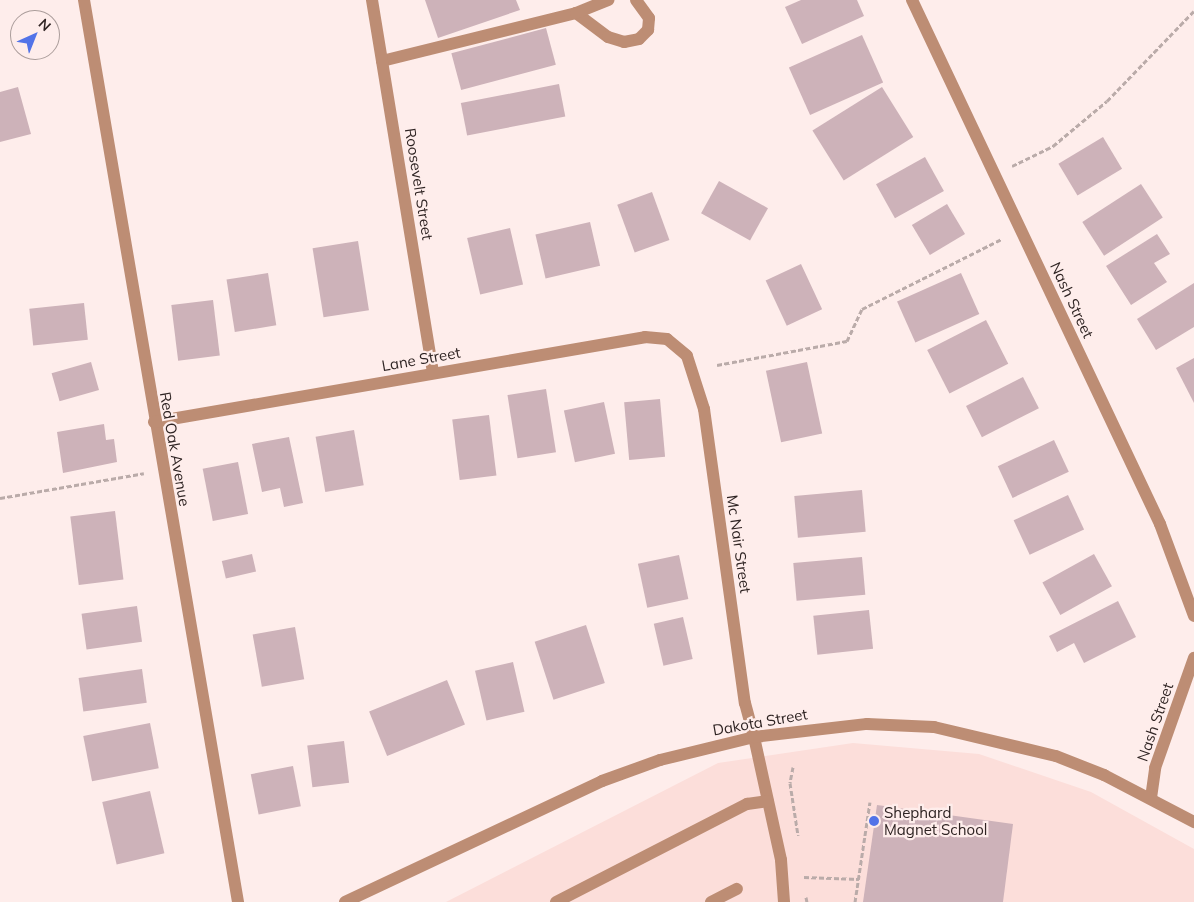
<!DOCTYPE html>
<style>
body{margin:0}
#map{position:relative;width:1194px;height:902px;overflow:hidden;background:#feedeb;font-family:Mulish,sans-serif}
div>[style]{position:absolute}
.built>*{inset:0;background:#fcdeda}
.building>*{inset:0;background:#cdb2b9;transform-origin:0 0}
.path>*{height:3px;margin-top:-1.5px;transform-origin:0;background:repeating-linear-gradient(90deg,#baaba9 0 5px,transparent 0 7.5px)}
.lane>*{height:12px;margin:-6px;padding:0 6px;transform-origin:6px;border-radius:6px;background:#bd8d74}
.street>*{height:12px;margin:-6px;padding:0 6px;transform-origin:6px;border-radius:6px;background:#bd8d74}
.dots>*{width:14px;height:14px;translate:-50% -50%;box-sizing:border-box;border:2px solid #feedeb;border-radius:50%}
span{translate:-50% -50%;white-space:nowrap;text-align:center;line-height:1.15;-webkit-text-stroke:4.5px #feedeb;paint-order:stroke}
.street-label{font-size:15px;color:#2f2423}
.poi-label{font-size:15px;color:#2f2423}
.left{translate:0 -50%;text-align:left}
.north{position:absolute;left:10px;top:10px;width:50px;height:50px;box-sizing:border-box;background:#feedeb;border:1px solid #ab9d9b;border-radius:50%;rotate:44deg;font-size:14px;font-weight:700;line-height:20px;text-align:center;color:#2f2423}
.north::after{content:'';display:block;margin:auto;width:18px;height:22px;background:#5273e8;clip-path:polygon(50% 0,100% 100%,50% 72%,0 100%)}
</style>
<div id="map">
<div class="built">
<div style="clip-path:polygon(853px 743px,979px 754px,1091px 792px,1194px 849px,1194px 902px,446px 902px,718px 763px)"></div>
</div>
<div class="building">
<div style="clip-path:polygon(425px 0,516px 0,520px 10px,438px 38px)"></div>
<div style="clip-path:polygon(801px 0,857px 0,864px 16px,802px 44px,785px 7px)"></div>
<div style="left:546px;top:28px;width:38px;height:98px;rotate:75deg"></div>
<div style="left:862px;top:35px;width:52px;height:80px;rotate:66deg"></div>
<div style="left:559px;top:84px;width:33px;height:100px;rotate:79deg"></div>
<div style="clip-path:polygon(18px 87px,31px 134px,0 142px,0 92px)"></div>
<div style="left:882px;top:87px;width:59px;height:82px;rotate:58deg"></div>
<div style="left:1103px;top:137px;width:37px;height:52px;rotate:59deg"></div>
<div style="left:925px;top:157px;width:39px;height:56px;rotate:61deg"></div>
<div style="left:719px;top:181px;width:56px;height:37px;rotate:29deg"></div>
<div style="left:1141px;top:184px;width:40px;height:70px;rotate:57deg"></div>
<div style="left:652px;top:192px;width:51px;height:37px;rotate:70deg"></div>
<div style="left:947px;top:204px;width:35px;height:41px;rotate:59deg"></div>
<div style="left:590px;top:222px;width:45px;height:56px;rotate:77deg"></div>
<div style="left:510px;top:228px;width:58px;height:44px;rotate:77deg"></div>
<div style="clip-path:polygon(1157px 234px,1170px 254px,1154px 263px,1167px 282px,1131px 305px,1106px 266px)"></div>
<div style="left:358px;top:241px;width:70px;height:46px;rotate:81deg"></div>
<div style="left:801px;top:264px;width:50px;height:39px;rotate:65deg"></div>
<div style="left:268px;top:273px;width:53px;height:42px;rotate:81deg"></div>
<div style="left:961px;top:273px;width:45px;height:70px;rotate:66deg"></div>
<div style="clip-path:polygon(1194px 283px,1194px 327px,1156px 350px,1137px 319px)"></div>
<div style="left:213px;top:300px;width:56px;height:42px;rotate:83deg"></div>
<div style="left:84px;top:303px;width:37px;height:55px;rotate:84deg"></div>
<div style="left:986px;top:320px;width:49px;height:66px;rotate:63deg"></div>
<div style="clip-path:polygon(1194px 358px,1194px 403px,1176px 368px)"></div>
<div style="left:91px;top:362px;width:29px;height:41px;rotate:74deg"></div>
<div style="left:807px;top:362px;width:73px;height:42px;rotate:78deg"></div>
<div style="left:1023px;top:377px;width:35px;height:64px;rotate:63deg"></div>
<div style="left:546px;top:389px;width:64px;height:39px;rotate:81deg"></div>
<div style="left:660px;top:399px;width:58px;height:36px;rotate:85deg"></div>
<div style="left:604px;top:402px;width:53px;height:41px;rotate:78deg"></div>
<div style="left:489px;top:415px;width:61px;height:37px;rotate:83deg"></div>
<div style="clip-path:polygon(104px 424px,106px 440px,114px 439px,117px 462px,63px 473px,57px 432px)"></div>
<div style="left:354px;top:430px;width:56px;height:39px;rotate:80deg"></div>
<div style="clip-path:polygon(289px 437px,303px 503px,284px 507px,280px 488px,262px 492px,252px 444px)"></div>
<div style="left:1054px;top:440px;width:35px;height:62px;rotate:65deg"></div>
<div style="left:238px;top:462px;width:53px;height:36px;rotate:79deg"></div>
<div style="left:862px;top:490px;width:42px;height:68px;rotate:85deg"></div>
<div style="left:1068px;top:495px;width:38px;height:60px;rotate:65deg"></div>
<div style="left:115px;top:511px;width:69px;height:45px;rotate:83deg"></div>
<div style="left:252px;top:554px;width:18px;height:31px;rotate:77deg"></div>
<div style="left:1094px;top:554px;width:37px;height:59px;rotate:61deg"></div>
<div style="left:679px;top:555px;width:45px;height:42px;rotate:78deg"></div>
<div style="left:862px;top:557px;width:38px;height:69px;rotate:85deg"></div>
<div style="clip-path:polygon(1118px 601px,1136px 637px,1084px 663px,1074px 643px,1057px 652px,1049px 636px)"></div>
<div style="left:137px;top:606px;width:36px;height:56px;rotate:82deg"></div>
<div style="left:869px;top:610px;width:39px;height:56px;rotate:84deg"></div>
<div style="left:683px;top:617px;width:43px;height:30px;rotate:77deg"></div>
<div style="left:586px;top:625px;width:61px;height:54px;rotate:72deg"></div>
<div style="left:295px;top:627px;width:53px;height:43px;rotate:80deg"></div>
<div style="left:513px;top:662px;width:51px;height:39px;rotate:77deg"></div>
<div style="left:142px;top:669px;width:34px;height:64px;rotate:82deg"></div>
<div style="left:447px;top:680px;width:48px;height:84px;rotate:68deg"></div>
<div style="left:150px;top:723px;width:46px;height:68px;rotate:79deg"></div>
<div style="left:344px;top:741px;width:42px;height:37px;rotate:83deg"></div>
<div style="left:293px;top:766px;width:41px;height:43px;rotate:79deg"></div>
<div style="left:150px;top:791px;width:64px;height:49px;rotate:77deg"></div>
<div style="clip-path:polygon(877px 805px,1013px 824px,1003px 902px,863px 902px)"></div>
</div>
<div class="path">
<div style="left:1012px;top:166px;width:46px;rotate:-26deg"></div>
<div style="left:1053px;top:146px;width:70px;rotate:-39.8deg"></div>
<div style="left:1107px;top:101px;width:125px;rotate:-46deg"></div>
<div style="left:717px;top:365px;width:132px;rotate:-10.5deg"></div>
<div style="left:847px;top:341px;width:35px;rotate:-65deg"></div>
<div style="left:862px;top:309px;width:157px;rotate:-26.6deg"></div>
<div style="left:0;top:498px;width:146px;rotate:-9.8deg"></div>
<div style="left:793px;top:767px;width:16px;rotate:101deg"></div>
<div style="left:790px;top:783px;width:53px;rotate:81.3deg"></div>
<div style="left:804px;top:877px;width:55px;rotate:2.1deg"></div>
<div style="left:806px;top:897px;width:5px;rotate:79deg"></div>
<div style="left:855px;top:902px;width:101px;rotate:-81.5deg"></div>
</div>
<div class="lane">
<div style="left:576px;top:13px;width:40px;rotate:37deg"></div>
<div style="left:608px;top:37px;width:17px;rotate:17deg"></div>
<div style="left:624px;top:42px;width:15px;rotate:-11deg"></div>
<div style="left:639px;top:39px;width:13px;rotate:-45deg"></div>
<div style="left:648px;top:30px;width:12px;rotate:-85deg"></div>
<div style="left:649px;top:18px;width:22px;rotate:-126deg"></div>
<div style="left:382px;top:61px;width:200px;rotate:-13.9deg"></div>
<div style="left:576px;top:13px;width:35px;rotate:-22deg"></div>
<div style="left:754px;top:737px;width:126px;rotate:77.6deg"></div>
<div style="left:781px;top:860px;width:42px;rotate:85.9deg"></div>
<div style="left:556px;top:902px;width:215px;rotate:-27.2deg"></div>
<div style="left:747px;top:804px;width:21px;rotate:-8deg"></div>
<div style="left:711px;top:902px;width:29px;rotate:-27deg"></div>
</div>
<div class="street">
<div style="left:84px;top:0;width:915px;rotate:80.31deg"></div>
<div style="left:372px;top:0;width:378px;rotate:80.7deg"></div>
<div style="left:912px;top:0;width:580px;rotate:64.67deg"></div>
<div style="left:1160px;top:524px;width:98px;rotate:69.7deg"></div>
<div style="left:154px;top:422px;width:498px;rotate:-9.8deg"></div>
<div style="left:645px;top:337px;width:22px;rotate:5deg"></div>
<div style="left:667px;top:339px;width:26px;rotate:40deg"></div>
<div style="left:687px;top:356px;width:56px;rotate:72.2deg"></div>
<div style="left:704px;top:409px;width:297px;rotate:82.1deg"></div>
<div style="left:745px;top:703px;width:35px;rotate:75deg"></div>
<div style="left:1151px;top:798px;width:30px;rotate:-82deg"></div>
<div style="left:1155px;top:768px;width:117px;rotate:-70.5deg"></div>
<div style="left:345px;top:902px;width:284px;rotate:-25.2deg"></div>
<div style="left:602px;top:781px;width:62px;rotate:-19.9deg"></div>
<div style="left:660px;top:760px;width:97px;rotate:-13.7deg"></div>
<div style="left:754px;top:737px;width:114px;rotate:-6.6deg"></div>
<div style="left:867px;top:724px;width:67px;rotate:2.6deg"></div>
<div style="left:934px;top:727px;width:125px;rotate:13.4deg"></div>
<div style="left:1056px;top:756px;width:52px;rotate:21.6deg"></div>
<div style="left:1104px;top:775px;width:102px;rotate:27.6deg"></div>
</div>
<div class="dots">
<div style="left:874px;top:821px;background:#5273e8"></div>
</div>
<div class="street-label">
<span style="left:419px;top:184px;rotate:81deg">Roosevelt Street</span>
<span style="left:1072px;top:300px;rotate:65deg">Nash Street</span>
<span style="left:421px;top:359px;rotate:-10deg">Lane Street</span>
<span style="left:175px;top:449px;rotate:80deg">Red Oak Avenue</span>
<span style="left:739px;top:544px;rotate:82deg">Mc Nair Street</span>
<span style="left:760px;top:722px;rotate:-10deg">Dakota Street</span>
<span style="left:1155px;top:722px;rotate:-71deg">Nash Street</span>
</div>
<div class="poi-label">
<span class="left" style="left:884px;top:821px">Shephard<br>Magnet School</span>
</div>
<div class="north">N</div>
</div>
